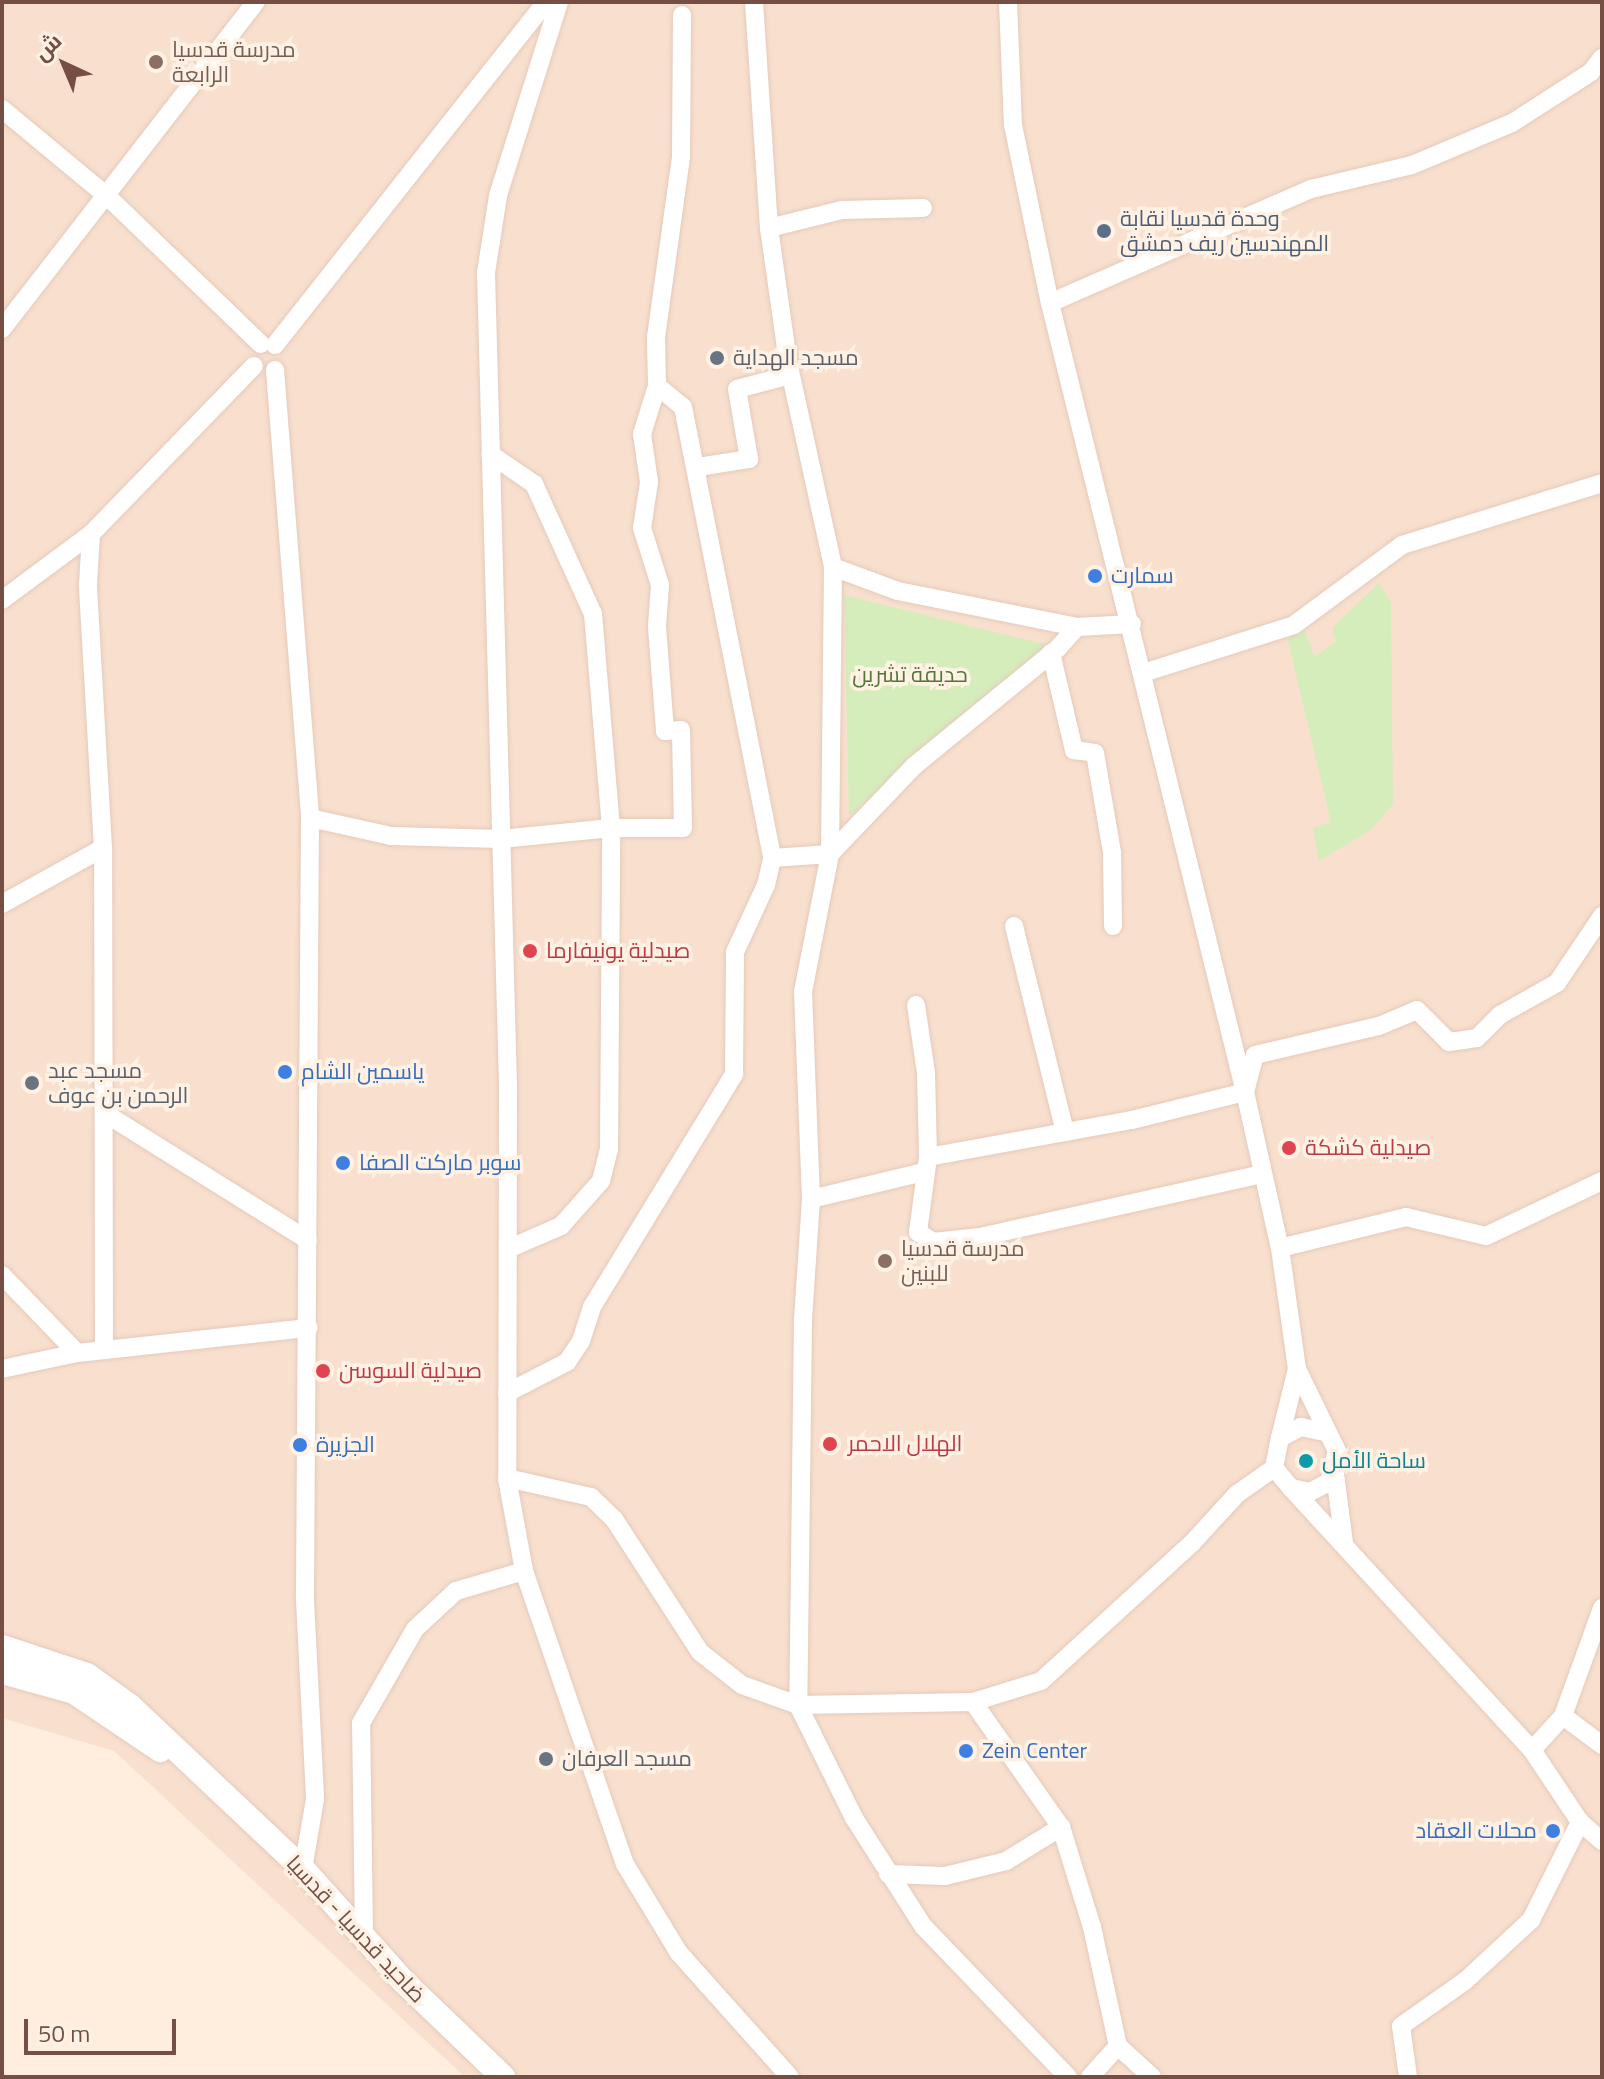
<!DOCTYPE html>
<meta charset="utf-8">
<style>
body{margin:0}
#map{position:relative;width:1604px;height:2079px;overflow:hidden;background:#ffeddd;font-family:"Titillium Web",Cairo,sans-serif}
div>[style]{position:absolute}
.residential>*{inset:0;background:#f9e0ce}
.green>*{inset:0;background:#d5edbb}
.roads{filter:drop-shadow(0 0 2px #e5cabc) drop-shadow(0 0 2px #e5cabc)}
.street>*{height:18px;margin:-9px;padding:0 9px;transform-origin:9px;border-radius:9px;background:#fff}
.secondary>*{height:24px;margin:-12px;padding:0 12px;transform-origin:12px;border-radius:12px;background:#fff}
.dots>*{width:22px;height:22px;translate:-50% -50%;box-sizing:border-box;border:4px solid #fff2e5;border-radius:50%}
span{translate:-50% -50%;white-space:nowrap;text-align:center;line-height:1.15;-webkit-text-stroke:7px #fff2e5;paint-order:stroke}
.education-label{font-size:22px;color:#785e54}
.left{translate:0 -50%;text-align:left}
.service-label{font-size:22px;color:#4e5e75}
.worship-label{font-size:22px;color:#5b616d}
.shop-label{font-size:22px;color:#366cbe}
.right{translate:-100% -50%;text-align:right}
.park-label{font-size:22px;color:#527738}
.health-label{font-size:22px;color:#be3a42}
.culture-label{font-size:22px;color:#0d838f}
.street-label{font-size:22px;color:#764f44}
.frame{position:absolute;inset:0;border:4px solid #764f44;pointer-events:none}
.north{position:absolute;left:24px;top:24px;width:80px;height:80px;-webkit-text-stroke:6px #fff2e5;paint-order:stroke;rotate:316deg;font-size:22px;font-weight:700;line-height:32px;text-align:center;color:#764f44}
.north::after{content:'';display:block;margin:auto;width:28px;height:36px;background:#764f44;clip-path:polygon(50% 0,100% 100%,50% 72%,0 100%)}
.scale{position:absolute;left:24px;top:2019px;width:152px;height:36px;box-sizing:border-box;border:4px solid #764f44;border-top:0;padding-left:10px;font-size:24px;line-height:28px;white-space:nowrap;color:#764f44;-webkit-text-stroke:6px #fff2e5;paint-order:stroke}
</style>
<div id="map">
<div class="residential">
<div style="clip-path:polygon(2px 2px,1602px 2px,1602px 2077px,465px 2077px,114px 1751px,2px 1718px)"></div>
</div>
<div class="green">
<div style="clip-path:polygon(1379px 583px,1391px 602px,1393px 804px,1372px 829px,1319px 861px,1313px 828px,1331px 822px,1287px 637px,1304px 630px,1315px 657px,1336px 641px,1332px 628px)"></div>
<div style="clip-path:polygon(844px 595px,1048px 645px,849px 816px)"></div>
</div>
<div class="roads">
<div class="street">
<div style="left:559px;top:2px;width:203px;rotate:107.5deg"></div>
<div style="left:498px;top:196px;width:78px;rotate:98.9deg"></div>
<div style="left:486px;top:273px;width:813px;rotate:88.45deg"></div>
<div style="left:508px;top:1086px;width:392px;rotate:90.1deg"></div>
<div style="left:507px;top:1478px;width:95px;rotate:79.6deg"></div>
<div style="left:524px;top:1571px;width:310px;rotate:71deg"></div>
<div style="left:625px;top:1864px;width:104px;rotate:58.8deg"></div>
<div style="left:679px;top:1953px;width:166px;rotate:48.2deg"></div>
<div style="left:754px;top:2px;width:226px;rotate:86.2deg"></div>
<div style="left:769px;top:228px;width:135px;rotate:81.9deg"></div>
<div style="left:788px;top:362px;width:210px;rotate:77.6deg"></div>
<div style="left:833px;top:567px;width:287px;rotate:90.6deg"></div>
<div style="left:830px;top:854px;width:140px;rotate:101.1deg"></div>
<div style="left:803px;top:991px;width:208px;rotate:87.8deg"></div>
<div style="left:811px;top:1199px;width:120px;rotate:93.8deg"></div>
<div style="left:803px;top:1319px;width:386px;rotate:90.7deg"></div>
<div style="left:798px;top:1705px;width:126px;rotate:63.6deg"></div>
<div style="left:854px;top:1818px;width:128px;rotate:57.4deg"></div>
<div style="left:923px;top:1926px;width:209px;rotate:46.2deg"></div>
<div style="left:1008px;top:2px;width:123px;rotate:87.7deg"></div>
<div style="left:1013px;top:125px;width:182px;rotate:78.3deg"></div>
<div style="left:1050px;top:303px;width:813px;rotate:76.12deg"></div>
<div style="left:1245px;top:1092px;width:160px;rotate:77.4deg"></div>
<div style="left:1280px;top:1248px;width:122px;rotate:82deg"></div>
<div style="left:1297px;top:1369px;width:91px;rotate:64deg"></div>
<div style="left:1337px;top:1451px;width:32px;rotate:104deg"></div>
<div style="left:1329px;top:1482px;width:21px;rotate:152deg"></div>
<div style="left:1310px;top:1492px;width:19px;rotate:-168deg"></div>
<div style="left:1291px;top:1488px;width:26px;rotate:-130deg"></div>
<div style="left:1274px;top:1468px;width:31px;rotate:-79deg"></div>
<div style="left:1280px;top:1438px;width:24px;rotate:-28deg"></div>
<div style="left:1301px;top:1427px;width:24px;rotate:12deg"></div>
<div style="left:682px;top:15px;width:142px;rotate:90.4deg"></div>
<div style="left:681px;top:157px;width:183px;rotate:97.9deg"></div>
<div style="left:656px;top:338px;width:48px;rotate:88.8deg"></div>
<div style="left:657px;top:386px;width:33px;rotate:39deg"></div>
<div style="left:683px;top:407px;width:460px;rotate:78.8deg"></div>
<div style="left:2px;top:109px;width:138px;rotate:39.7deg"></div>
<div style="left:108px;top:197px;width:212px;rotate:43.9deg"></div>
<div style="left:769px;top:228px;width:75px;rotate:-13.9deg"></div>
<div style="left:842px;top:210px;width:81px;rotate:-1.4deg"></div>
<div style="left:1050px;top:303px;width:285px;rotate:-23.6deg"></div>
<div style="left:1311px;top:189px;width:104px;rotate:-13.4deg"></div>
<div style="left:1412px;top:165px;width:108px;rotate:-22.8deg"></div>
<div style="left:1512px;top:123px;width:94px;rotate:-32.8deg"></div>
<div style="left:1591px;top:72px;width:18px;rotate:-52deg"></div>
<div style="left:2px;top:329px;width:414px;rotate:-52.2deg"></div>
<div style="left:275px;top:345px;width:437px;rotate:-51.7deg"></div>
<div style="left:275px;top:370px;width:449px;rotate:85.5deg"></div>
<div style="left:310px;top:818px;width:782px;rotate:90.37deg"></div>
<div style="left:305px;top:1600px;width:199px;rotate:87.1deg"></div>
<div style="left:315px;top:1799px;width:71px;rotate:99.7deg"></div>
<div style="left:698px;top:467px;width:52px;rotate:-8.9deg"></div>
<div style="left:749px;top:459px;width:71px;rotate:-99.7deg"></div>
<div style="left:737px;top:389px;width:55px;rotate:-14.8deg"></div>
<div style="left:833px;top:567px;width:69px;rotate:20.3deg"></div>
<div style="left:898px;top:591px;width:183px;rotate:11.4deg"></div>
<div style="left:1077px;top:627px;width:55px;rotate:-3.1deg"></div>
<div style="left:2px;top:600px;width:111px;rotate:-36.6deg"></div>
<div style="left:1051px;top:653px;width:100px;rotate:76.7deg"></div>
<div style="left:1074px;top:750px;width:21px;rotate:8deg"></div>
<div style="left:1095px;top:753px;width:100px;rotate:80.3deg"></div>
<div style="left:1112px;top:852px;width:74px;rotate:89.2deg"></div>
<div style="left:1143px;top:673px;width:158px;rotate:-17.6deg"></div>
<div style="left:1294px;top:625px;width:134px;rotate:-36.5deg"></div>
<div style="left:1402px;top:545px;width:209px;rotate:-17.2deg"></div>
<div style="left:310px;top:818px;width:83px;rotate:12.5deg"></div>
<div style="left:391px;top:836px;width:110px;rotate:1.6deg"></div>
<div style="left:501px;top:839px;width:111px;rotate:-5.7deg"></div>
<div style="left:611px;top:828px;width:215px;rotate:-94.8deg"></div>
<div style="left:593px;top:614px;width:143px;rotate:-114.4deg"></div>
<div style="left:534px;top:484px;width:53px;rotate:-145.7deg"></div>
<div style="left:2px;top:904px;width:115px;rotate:-29deg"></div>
<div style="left:1014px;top:926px;width:212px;rotate:76.1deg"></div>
<div style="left:916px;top:1005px;width:69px;rotate:81.6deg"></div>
<div style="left:926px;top:1073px;width:84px;rotate:88.6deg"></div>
<div style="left:928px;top:1157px;width:207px;rotate:-10.3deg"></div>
<div style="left:1132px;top:1120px;width:116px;rotate:-13.9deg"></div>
<div style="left:1245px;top:1092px;width:38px;rotate:-75deg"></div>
<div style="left:1255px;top:1055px;width:127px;rotate:-13.2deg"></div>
<div style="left:1379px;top:1026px;width:41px;rotate:-22.8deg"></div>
<div style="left:1417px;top:1010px;width:45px;rotate:45deg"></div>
<div style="left:1449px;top:1042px;width:28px;rotate:-8deg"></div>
<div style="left:1477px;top:1038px;width:33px;rotate:-45deg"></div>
<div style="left:1500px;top:1015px;width:65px;rotate:-29.3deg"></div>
<div style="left:1557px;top:983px;width:81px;rotate:-56.1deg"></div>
<div style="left:106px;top:1114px;width:238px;rotate:32deg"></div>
<div style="left:928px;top:1157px;width:76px;rotate:97.6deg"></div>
<div style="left:918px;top:1232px;width:18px;rotate:34deg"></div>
<div style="left:933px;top:1242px;width:47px;rotate:-6.1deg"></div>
<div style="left:980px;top:1237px;width:288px;rotate:-12.6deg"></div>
<div style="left:811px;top:1199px;width:116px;rotate:-13.4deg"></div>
<div style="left:1280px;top:1248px;width:130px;rotate:-13.8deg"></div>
<div style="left:1406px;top:1217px;width:82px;rotate:13.4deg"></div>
<div style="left:1486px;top:1236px;width:128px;rotate:-25.4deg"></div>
<div style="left:508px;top:1249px;width:58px;rotate:-23.5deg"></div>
<div style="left:561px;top:1226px;width:60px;rotate:-48.4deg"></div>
<div style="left:601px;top:1181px;width:32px;rotate:-76deg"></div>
<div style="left:609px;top:1150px;width:322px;rotate:-89.6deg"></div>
<div style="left:611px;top:828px;width:72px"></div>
<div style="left:683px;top:828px;width:98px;rotate:-91.2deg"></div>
<div style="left:681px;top:730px;width:16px;rotate:176deg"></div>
<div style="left:665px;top:731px;width:105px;rotate:-94.4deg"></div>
<div style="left:657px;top:626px;width:41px;rotate:-85.8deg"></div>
<div style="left:660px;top:585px;width:60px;rotate:-107.5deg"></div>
<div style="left:642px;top:528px;width:47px;rotate:-81.3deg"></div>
<div style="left:649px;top:482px;width:49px;rotate:-98.3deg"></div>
<div style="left:642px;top:434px;width:50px;rotate:-72.6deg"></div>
<div style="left:2px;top:1275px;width:108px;rotate:46.1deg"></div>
<div style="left:77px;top:1353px;width:77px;rotate:168deg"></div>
<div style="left:104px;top:1347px;width:499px;rotate:-90.1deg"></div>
<div style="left:103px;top:848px;width:264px;rotate:-93.3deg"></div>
<div style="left:88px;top:584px;width:50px;rotate:-86.6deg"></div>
<div style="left:91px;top:534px;width:234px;rotate:-45.9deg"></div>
<div style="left:77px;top:1353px;width:233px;rotate:-6.2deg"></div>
<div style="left:507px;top:1393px;width:68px;rotate:-27.3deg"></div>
<div style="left:567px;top:1362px;width:25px;rotate:-56deg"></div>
<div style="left:581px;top:1341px;width:36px;rotate:-72deg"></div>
<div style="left:592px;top:1307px;width:273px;rotate:-58.6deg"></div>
<div style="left:734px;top:1074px;width:122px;rotate:-89.5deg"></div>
<div style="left:735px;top:952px;width:74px;rotate:-65.2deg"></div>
<div style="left:766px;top:885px;width:28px;rotate:-77deg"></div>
<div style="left:772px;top:858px;width:58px;rotate:-3.9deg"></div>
<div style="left:830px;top:854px;width:122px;rotate:-46.3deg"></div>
<div style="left:914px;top:766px;width:186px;rotate:-39.3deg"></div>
<div style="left:1058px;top:648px;width:28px;rotate:-48deg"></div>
<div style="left:1280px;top:1438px;width:71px;rotate:-76.2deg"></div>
<div style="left:1335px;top:1474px;width:70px;rotate:82.6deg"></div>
<div style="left:507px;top:1478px;width:86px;rotate:12.7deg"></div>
<div style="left:591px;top:1497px;width:32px;rotate:44deg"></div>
<div style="left:614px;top:1519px;width:158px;rotate:57.1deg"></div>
<div style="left:700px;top:1652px;width:53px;rotate:38.2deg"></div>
<div style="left:742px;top:1685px;width:59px;rotate:19.7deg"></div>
<div style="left:798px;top:1705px;width:175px;rotate:-1deg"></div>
<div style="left:973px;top:1702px;width:71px;rotate:-17.2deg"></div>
<div style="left:1041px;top:1681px;width:205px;rotate:-42.4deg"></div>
<div style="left:1192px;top:1543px;width:67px;rotate:-47.4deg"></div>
<div style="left:1237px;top:1494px;width:45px;rotate:-35.1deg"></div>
<div style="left:1291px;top:1488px;width:356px;rotate:47.4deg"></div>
<div style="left:1532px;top:1750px;width:87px;rotate:56.3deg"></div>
<div style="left:1580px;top:1822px;width:29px;rotate:41deg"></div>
<div style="left:973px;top:1702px;width:153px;rotate:54.9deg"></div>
<div style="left:1061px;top:1827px;width:105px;rotate:72.8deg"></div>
<div style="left:1092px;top:1927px;width:122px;rotate:77.7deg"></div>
<div style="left:1118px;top:2046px;width:46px;rotate:42.4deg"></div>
<div style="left:1563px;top:1716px;width:49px;rotate:36.6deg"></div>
<div style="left:1532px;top:1750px;width:46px;rotate:-47.6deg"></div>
<div style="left:1563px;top:1716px;width:115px;rotate:-70.1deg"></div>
<div style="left:888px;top:1874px;width:57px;rotate:2deg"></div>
<div style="left:945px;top:1876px;width:63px;rotate:-13.8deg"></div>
<div style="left:1006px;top:1861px;width:65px;rotate:-31.7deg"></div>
<div style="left:364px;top:1933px;width:210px;rotate:-90.8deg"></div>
<div style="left:361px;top:1723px;width:108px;rotate:-60.1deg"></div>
<div style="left:415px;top:1629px;width:56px;rotate:-42.8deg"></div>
<div style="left:456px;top:1591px;width:71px;rotate:-16.4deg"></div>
<div style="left:1090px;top:2077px;width:42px;rotate:-47.9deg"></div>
<div style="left:1408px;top:2077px;width:51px;rotate:-97.8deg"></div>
<div style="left:1401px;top:2026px;width:78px;rotate:-35.1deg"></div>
<div style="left:1465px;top:1981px;width:90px;rotate:-42.7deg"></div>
<div style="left:1531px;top:1920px;width:110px;rotate:-63.4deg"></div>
</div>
<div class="secondary">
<div style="left:2px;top:1647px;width:89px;rotate:18.2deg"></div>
<div style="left:87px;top:1675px;width:53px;rotate:35.8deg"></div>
<div style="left:130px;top:1706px;width:238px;rotate:43.3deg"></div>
<div style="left:303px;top:1869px;width:150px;rotate:48.2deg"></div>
<div style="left:403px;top:1981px;width:139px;rotate:43.8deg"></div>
<div style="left:2px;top:1672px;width:75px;rotate:15.5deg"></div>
<div style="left:74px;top:1692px;width:104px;rotate:34deg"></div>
</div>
</div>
<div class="dots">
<div style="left:156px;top:62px;background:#8d6e63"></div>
<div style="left:1104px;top:231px;background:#5c6f8a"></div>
<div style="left:717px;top:358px;background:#6b7280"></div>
<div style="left:1095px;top:576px;background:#3f7fe0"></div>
<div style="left:530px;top:951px;background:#e0444e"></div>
<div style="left:285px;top:1072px;background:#3f7fe0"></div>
<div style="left:32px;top:1083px;background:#6b7280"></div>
<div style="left:1289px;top:1148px;background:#e0444e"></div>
<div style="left:343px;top:1163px;background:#3f7fe0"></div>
<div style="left:885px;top:1261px;background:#8d6e63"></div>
<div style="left:323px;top:1371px;background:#e0444e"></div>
<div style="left:830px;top:1444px;background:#e0444e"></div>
<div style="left:300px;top:1445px;background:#3f7fe0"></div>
<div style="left:1306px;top:1461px;background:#0f9aa8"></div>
<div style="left:966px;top:1751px;background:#3f7fe0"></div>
<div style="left:546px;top:1759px;background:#6b7280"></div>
<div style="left:1553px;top:1831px;background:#3f7fe0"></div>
</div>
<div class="education-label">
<span class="left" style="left:172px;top:62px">مدرسة قدسيا<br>الرابعة</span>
<span class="left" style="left:901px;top:1261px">مدرسة قدسيا<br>للبنين</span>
</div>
<div class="service-label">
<span class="left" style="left:1120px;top:231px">وحدة قدسيا نقابة<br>المهندسين ريف دمشق</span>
</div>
<div class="worship-label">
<span class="left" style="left:733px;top:358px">مسجد الهداية</span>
<span class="left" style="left:48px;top:1083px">مسجد عبد<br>الرحمن بن عوف</span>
<span class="left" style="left:562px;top:1759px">مسجد العرفان</span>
</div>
<div class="shop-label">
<span class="left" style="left:1111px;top:576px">سمارت</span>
<span class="left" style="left:301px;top:1072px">ياسمين الشام</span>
<span class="left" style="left:359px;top:1163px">سوبر ماركت الصفا</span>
<span class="left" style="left:316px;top:1445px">الجزيرة</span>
<span class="left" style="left:982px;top:1751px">Zein Center</span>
<span class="right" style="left:1537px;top:1831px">محلات العقاد</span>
</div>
<div class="park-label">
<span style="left:910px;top:675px">حديقة تشرين</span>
</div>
<div class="health-label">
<span class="left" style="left:546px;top:951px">صيدلية يونيفارما</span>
<span class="left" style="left:1305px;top:1148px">صيدلية كشكة</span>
<span class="left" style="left:339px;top:1371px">صيدلية السوسن</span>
<span class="left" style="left:848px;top:1444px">الهلال الاحمر</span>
</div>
<div class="culture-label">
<span class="left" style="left:1322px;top:1461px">ساحة الأمل</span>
</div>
<div class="street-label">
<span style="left:356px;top:1929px;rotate:47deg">ضاحيد قدسيا - قدسيا</span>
</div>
<div class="frame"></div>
<div class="north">ش</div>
<div class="scale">50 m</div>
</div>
